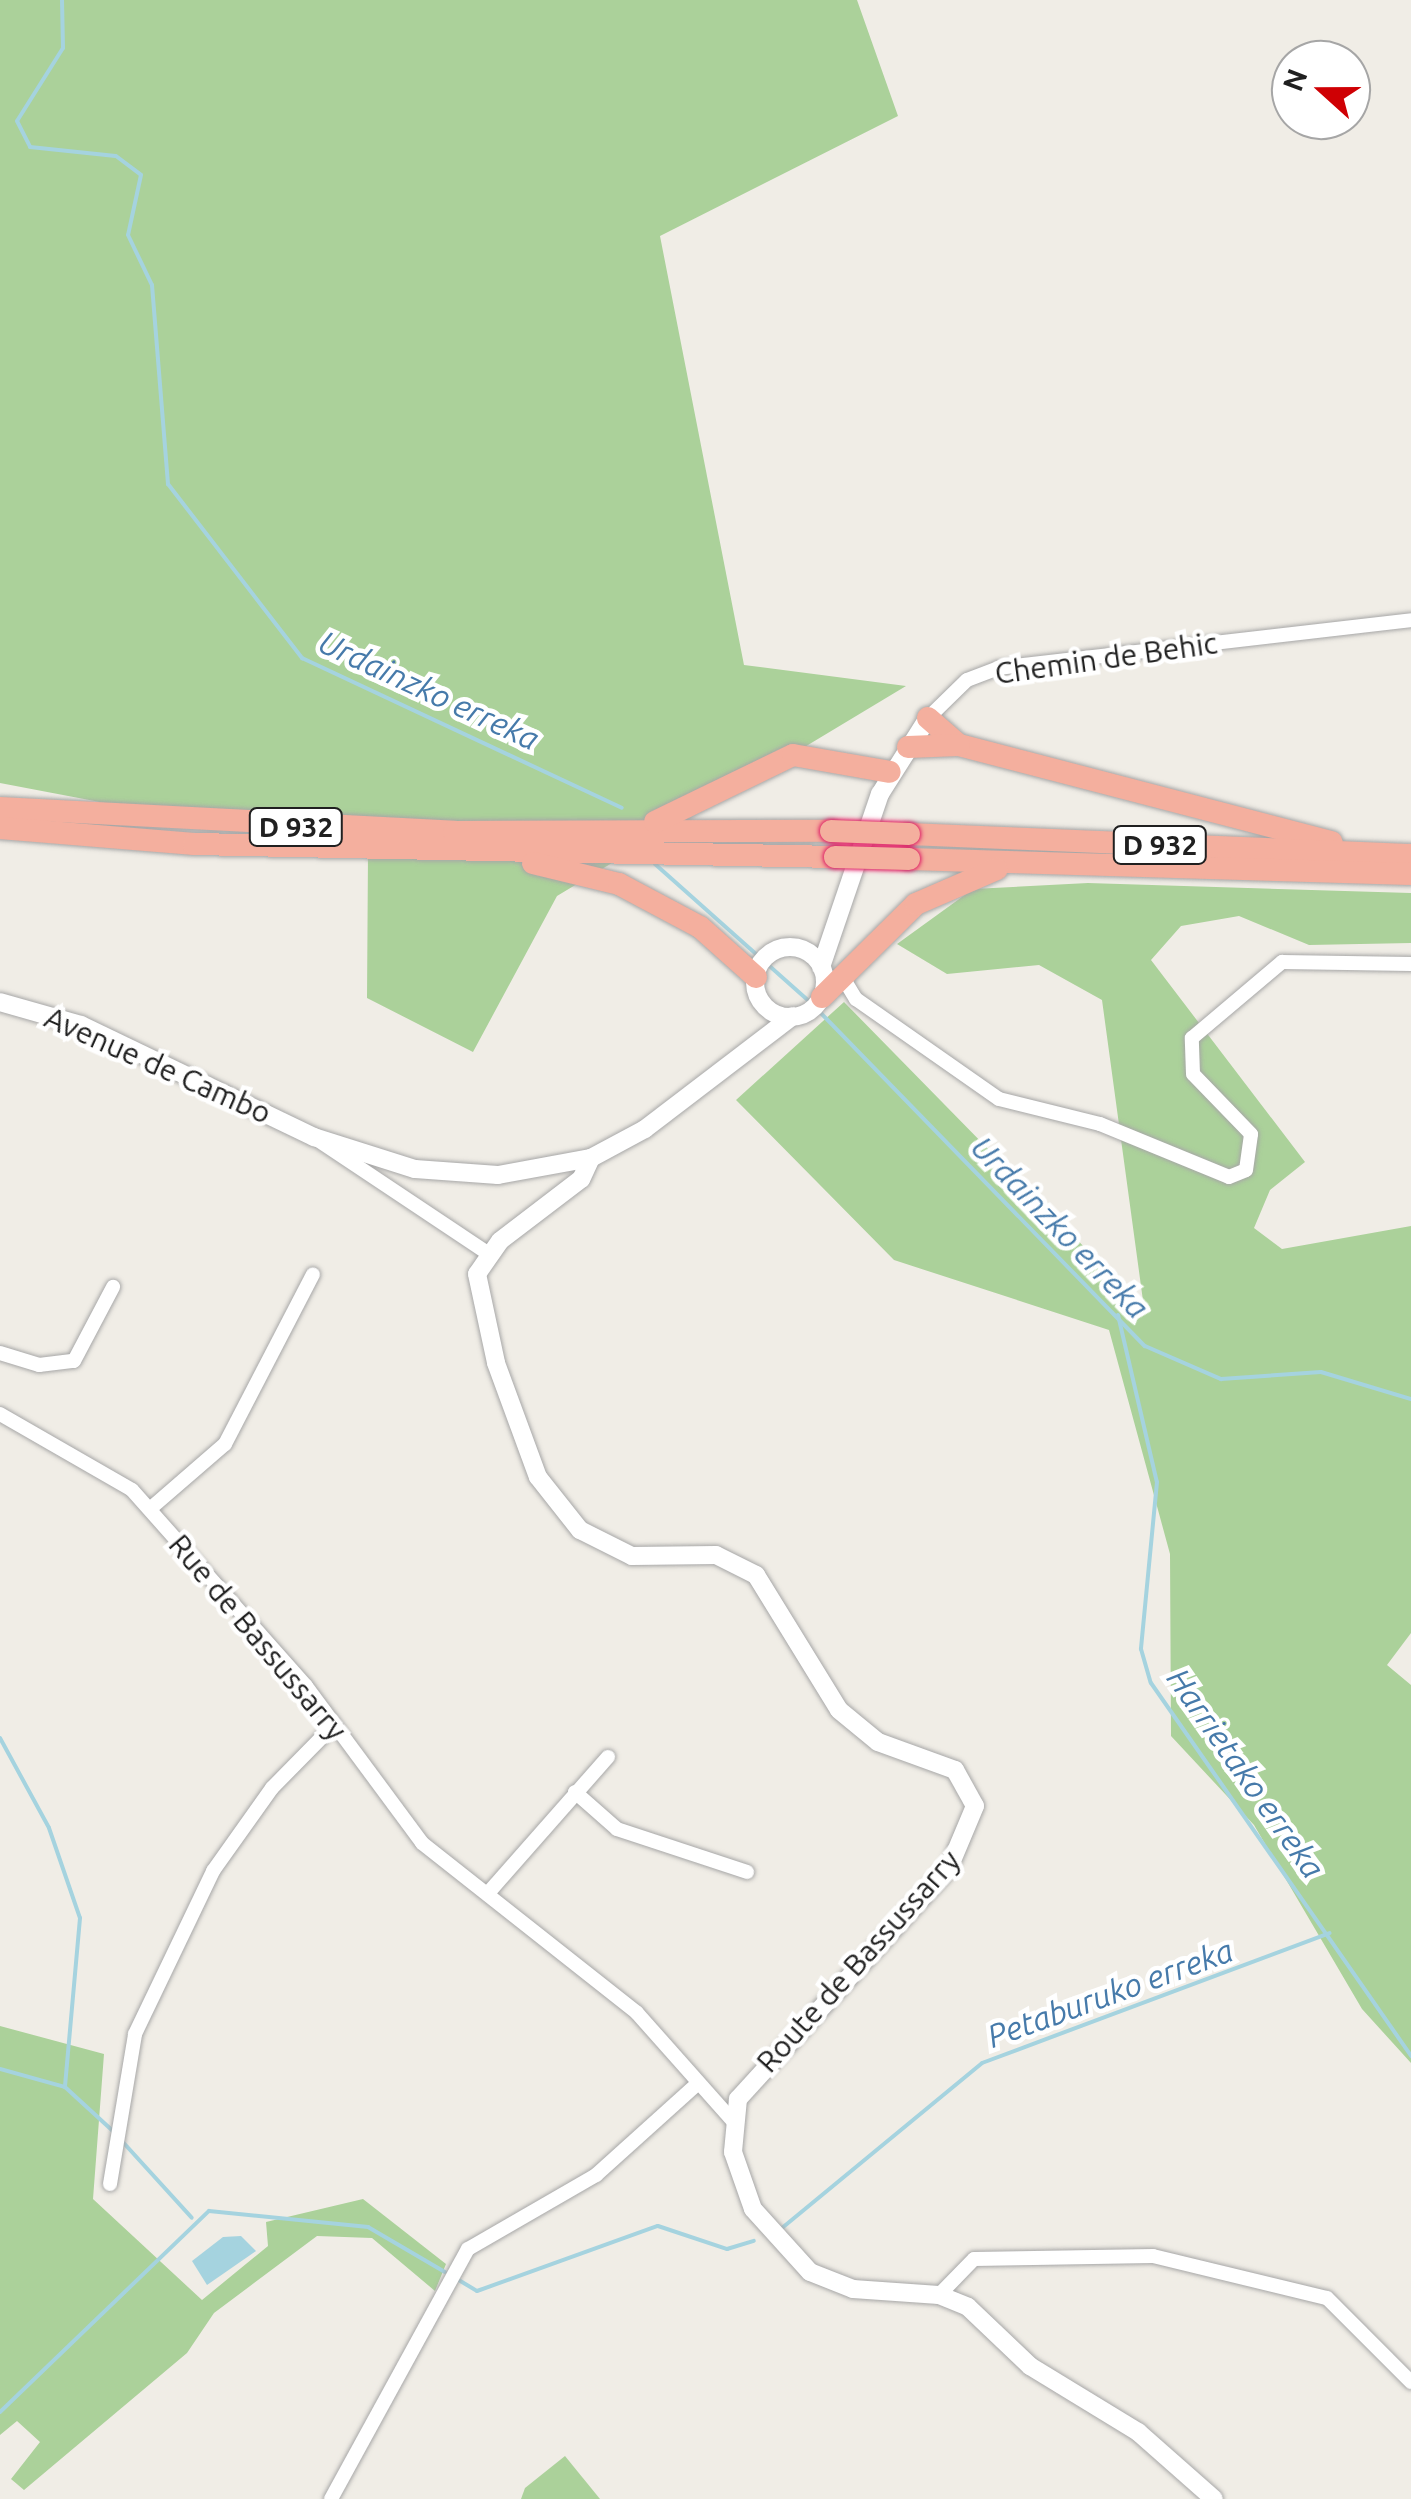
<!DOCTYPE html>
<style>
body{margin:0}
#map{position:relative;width:1411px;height:2499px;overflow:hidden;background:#f0ede6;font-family:Ubuntu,sans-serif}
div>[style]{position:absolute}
.forest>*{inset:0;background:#abd19a}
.water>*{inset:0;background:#a5d3df}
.stream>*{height:4px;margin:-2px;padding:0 2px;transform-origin:2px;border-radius:2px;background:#a5d3df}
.roads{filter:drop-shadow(0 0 2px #a7a7a7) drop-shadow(0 0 2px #a7a7a7)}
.minor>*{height:14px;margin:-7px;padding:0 7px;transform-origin:7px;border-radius:7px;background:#fff}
.tertiary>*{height:18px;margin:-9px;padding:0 9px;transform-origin:9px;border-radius:9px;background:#fff}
.tertiary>.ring{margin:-9px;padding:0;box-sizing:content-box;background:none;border:18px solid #fff;border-radius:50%}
.trunk>*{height:22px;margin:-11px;padding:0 11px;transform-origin:11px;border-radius:11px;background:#f4af9e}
.bridges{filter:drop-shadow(0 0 2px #df2266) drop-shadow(0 0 2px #df2266)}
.trunk-bridge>*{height:22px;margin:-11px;padding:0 11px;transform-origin:11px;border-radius:11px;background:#f4af9e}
span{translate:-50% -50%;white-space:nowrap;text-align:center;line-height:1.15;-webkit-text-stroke:9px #fff;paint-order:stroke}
.shield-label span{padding:2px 8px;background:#fff;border:2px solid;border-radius:8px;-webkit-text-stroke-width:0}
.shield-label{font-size:28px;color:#202020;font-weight:700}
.street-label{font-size:30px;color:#202020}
.water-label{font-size:32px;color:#467aaa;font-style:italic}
.north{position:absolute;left:1271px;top:40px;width:100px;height:100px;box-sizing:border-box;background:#fff;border:2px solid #a6a6a6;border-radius:50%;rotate:291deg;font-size:28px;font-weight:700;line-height:40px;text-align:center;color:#202020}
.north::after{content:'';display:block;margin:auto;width:35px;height:45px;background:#cf0004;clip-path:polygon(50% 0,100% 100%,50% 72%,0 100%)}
</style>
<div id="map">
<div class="forest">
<div style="clip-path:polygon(0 0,857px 0,898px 116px,660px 236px,744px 665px,906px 686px,557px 896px,473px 1052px,367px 998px,368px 853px,0 783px)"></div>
<div style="clip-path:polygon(1088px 883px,1411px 893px,1411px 943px,1309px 945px,1239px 916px,1181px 926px,1151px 960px,1305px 1162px,1270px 1190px,1254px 1228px,1282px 1249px,1411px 1226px,1411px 1633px,1387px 1665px,1411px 1685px,1411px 2063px,1362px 2009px,1254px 1825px,1171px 1736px,1170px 1554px,1109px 1330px,894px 1260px,736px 1100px,844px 1002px,1144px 1308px,1102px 1000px,1039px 965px,947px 974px,897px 944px,973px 889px)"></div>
<div style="clip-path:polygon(0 2026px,104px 2054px,93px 2199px,202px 2300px,268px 2246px,266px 2222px,363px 2199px,446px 2264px,435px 2291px,372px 2238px,317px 2236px,214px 2313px,187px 2353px,24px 2490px,11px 2479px,40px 2442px,17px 2421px,0 2435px)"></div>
<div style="clip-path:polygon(565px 2456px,600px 2499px,521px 2499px,525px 2488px)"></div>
</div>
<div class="water">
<div style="clip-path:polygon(241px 2236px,256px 2251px,207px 2285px,192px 2261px,223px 2237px)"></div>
</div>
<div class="stream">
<div style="left:62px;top:0;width:48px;rotate:88.8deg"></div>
<div style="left:63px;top:48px;width:86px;rotate:122.2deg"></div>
<div style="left:17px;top:121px;width:29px;rotate:63deg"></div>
<div style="left:30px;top:147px;width:86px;rotate:6deg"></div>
<div style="left:116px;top:156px;width:31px;rotate:37deg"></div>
<div style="left:141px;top:175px;width:61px;rotate:102.2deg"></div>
<div style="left:128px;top:235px;width:55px;rotate:64.4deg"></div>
<div style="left:152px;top:285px;width:200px;rotate:85.4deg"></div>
<div style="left:168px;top:484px;width:220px;rotate:52.4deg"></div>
<div style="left:302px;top:658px;width:353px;rotate:25.1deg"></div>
<div style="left:655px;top:864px;width:212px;rotate:41.7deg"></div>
<div style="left:813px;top:1005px;width:476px;rotate:45.8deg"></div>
<div style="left:1145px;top:1346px;width:83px;rotate:23.5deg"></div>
<div style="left:1221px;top:1379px;width:100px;rotate:-4deg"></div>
<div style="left:1321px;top:1372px;width:94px;rotate:16.7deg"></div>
<div style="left:1118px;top:1315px;width:171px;rotate:76.9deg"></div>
<div style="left:1157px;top:1482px;width:168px;rotate:95.5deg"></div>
<div style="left:1141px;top:1649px;width:35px;rotate:74deg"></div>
<div style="left:1151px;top:1683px;width:455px;rotate:55.1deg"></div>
<div style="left:0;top:1738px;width:102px;rotate:61.4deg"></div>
<div style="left:49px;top:1828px;width:95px;rotate:71deg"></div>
<div style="left:80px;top:1918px;width:170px;rotate:95.1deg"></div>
<div style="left:0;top:2069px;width:67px;rotate:15.5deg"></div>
<div style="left:65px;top:2087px;width:68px;rotate:42.6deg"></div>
<div style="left:121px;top:2140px;width:105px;rotate:47.7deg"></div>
<div style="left:782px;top:2228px;width:259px;rotate:-39.5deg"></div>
<div style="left:982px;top:2063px;width:371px;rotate:-20.5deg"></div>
<div style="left:457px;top:2279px;width:23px;rotate:31deg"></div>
<div style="left:477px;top:2291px;width:192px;rotate:-19.8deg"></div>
<div style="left:658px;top:2226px;width:73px;rotate:18.4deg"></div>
<div style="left:727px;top:2249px;width:28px;rotate:-17deg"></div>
<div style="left:0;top:2412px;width:290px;rotate:-43.9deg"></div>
<div style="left:209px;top:2211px;width:160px;rotate:5.7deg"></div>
<div style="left:368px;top:2227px;width:89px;rotate:30.3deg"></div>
</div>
<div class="roads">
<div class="minor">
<div style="left:928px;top:718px;width:54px;rotate:-44.3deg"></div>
<div style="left:967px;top:680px;width:33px;rotate:-21deg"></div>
<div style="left:998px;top:668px;width:416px;rotate:-6.6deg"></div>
<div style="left:842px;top:976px;width:27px;rotate:59deg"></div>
<div style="left:856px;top:999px;width:174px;rotate:35deg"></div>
<div style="left:999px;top:1099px;width:104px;rotate:13.9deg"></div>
<div style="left:1100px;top:1124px;width:139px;rotate:22.3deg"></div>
<div style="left:1229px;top:1177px;width:18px;rotate:-22deg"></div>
<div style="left:1246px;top:1170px;width:36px;rotate:-82deg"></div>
<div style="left:1251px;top:1134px;width:83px;rotate:-134deg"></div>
<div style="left:1193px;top:1074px;width:36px;rotate:-92deg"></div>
<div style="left:1192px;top:1038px;width:118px;rotate:-40.2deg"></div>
<div style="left:1282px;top:962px;width:129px;rotate:0.9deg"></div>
<div style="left:315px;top:1138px;width:209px;rotate:33.7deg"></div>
<div style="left:0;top:1353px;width:41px;rotate:17.1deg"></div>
<div style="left:39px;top:1365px;width:35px;rotate:-7deg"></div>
<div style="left:74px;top:1361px;width:84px;rotate:-62.2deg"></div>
<div style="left:0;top:1414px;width:152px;rotate:29.9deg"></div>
<div style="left:132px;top:1490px;width:262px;rotate:48.4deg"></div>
<div style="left:306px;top:1686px;width:195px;rotate:53.5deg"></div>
<div style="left:422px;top:1843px;width:274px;rotate:38.3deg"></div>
<div style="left:637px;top:2013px;width:143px;rotate:48.4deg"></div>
<div style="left:151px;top:1508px;width:98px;rotate:-40.9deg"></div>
<div style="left:225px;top:1444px;width:191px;rotate:-62.6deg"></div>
<div style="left:575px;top:1792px;width:56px;rotate:41.4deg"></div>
<div style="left:617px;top:1829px;width:137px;rotate:18.3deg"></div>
<div style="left:489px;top:1892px;width:180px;rotate:-48.6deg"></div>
<div style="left:110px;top:2184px;width:152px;rotate:-80.5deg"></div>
<div style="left:135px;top:2034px;width:181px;rotate:-64.4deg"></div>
<div style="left:213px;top:1871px;width:102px;rotate:-54.6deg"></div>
<div style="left:272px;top:1788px;width:88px;rotate:-45.5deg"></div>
<div style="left:939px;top:2295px;width:50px;rotate:-45.8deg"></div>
<div style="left:974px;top:2259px;width:179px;rotate:-1deg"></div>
<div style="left:1153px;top:2256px;width:179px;rotate:13.6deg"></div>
<div style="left:1327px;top:2298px;width:119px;rotate:45deg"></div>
<div style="left:331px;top:2499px;width:285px;rotate:-61.3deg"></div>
<div style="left:468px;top:2249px;width:148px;rotate:-30deg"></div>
<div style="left:596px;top:2175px;width:135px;rotate:-42deg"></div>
</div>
<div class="tertiary">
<div class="ring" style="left:755px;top:947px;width:52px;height:52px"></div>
<div style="left:821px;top:967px;width:183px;rotate:-71.2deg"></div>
<div style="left:880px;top:794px;width:90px;rotate:-57.7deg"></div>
<div style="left:0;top:1002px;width:84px;rotate:15.9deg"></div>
<div style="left:81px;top:1025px;width:259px;rotate:25.7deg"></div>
<div style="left:314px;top:1137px;width:106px;rotate:17.6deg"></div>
<div style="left:415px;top:1169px;width:83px;rotate:4.1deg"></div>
<div style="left:498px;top:1175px;width:95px;rotate:-10.4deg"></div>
<div style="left:591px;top:1158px;width:61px;rotate:-28.2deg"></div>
<div style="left:645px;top:1129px;width:186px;rotate:-37.4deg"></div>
<div style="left:591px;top:1158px;width:23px;rotate:115deg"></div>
<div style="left:581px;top:1179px;width:102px;rotate:142.6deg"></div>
<div style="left:500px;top:1241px;width:40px;rotate:124.9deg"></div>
<div style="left:477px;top:1274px;width:91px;rotate:77.9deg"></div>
<div style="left:496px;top:1363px;width:121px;rotate:69.8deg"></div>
<div style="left:538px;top:1477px;width:68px;rotate:51.6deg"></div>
<div style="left:580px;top:1530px;width:58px;rotate:26.6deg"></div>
<div style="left:632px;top:1556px;width:84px;rotate:-0.7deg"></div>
<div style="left:716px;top:1555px;width:45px;rotate:26.6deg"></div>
<div style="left:756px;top:1575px;width:158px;rotate:58.4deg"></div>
<div style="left:839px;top:1710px;width:50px;rotate:39.4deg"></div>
<div style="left:878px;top:1742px;width:82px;rotate:20deg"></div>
<div style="left:955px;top:1770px;width:41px;rotate:60.9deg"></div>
<div style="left:975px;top:1806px;width:67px;rotate:112.8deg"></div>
<div style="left:949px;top:1868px;width:313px;rotate:132.4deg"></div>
<div style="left:738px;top:2099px;width:53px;rotate:95.4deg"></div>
<div style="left:733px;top:2152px;width:60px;rotate:70.7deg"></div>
<div style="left:753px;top:2209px;width:85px;rotate:47.9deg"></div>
<div style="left:810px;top:2272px;width:46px;rotate:21.6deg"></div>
<div style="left:853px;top:2289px;width:86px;rotate:4deg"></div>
<div style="left:939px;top:2295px;width:31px;rotate:22deg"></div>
<div style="left:968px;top:2307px;width:86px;rotate:43.6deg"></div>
<div style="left:1030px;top:2366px;width:127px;rotate:31.4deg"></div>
<div style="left:1138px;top:2432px;width:101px;rotate:41.4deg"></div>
</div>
<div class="trunk">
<div style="left:928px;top:718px;width:41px;rotate:41.1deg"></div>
<div style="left:959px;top:745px;width:385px;rotate:14.6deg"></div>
<div style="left:908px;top:747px;width:51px;rotate:-2.2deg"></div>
<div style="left:0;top:808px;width:455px;rotate:3deg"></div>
<div style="left:454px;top:832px;width:377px;rotate:-0.2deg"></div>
<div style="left:655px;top:822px;width:153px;rotate:-25.9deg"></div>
<div style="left:793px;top:755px;width:98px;rotate:9.9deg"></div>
<div style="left:0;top:828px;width:195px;rotate:4.7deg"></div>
<div style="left:194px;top:844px;width:641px;rotate:1.16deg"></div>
<div style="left:909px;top:834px;width:502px;rotate:2.4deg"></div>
<div style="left:909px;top:859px;width:502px;rotate:1.71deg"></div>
<div style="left:533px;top:863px;width:89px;rotate:13.7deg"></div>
<div style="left:619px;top:884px;width:92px;rotate:28deg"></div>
<div style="left:700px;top:927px;width:75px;rotate:41.8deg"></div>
<div style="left:822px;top:997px;width:132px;rotate:-44.7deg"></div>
<div style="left:916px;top:904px;width:88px;rotate:-23.4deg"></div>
</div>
</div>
<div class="bridges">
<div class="trunk-bridge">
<div style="left:831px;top:831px;width:78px;rotate:2.2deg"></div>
<div style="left:835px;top:857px;width:74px;rotate:1.5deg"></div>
</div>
</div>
<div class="shield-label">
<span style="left:296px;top:827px">D 932</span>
<span style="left:1160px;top:845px">D 932</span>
</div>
<div class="street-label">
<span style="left:1106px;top:658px;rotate:-8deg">Chemin de Behic</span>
<span style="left:158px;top:1065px;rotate:24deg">Avenue de Cambo</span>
<span style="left:258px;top:1637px;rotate:50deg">Rue de Bassussarry</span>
<span style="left:858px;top:1961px;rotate:-48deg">Route de Bassussarry</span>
</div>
<div class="water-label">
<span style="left:429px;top:690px;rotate:25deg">Urdainzko erreka</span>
<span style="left:1060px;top:1227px;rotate:46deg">Urdainzko erreka</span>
<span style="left:1246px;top:1773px;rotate:55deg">Harrietako erreka</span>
<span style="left:1110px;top:1993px;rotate:-20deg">Petaburuko erreka</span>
</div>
<div class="north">N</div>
</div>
